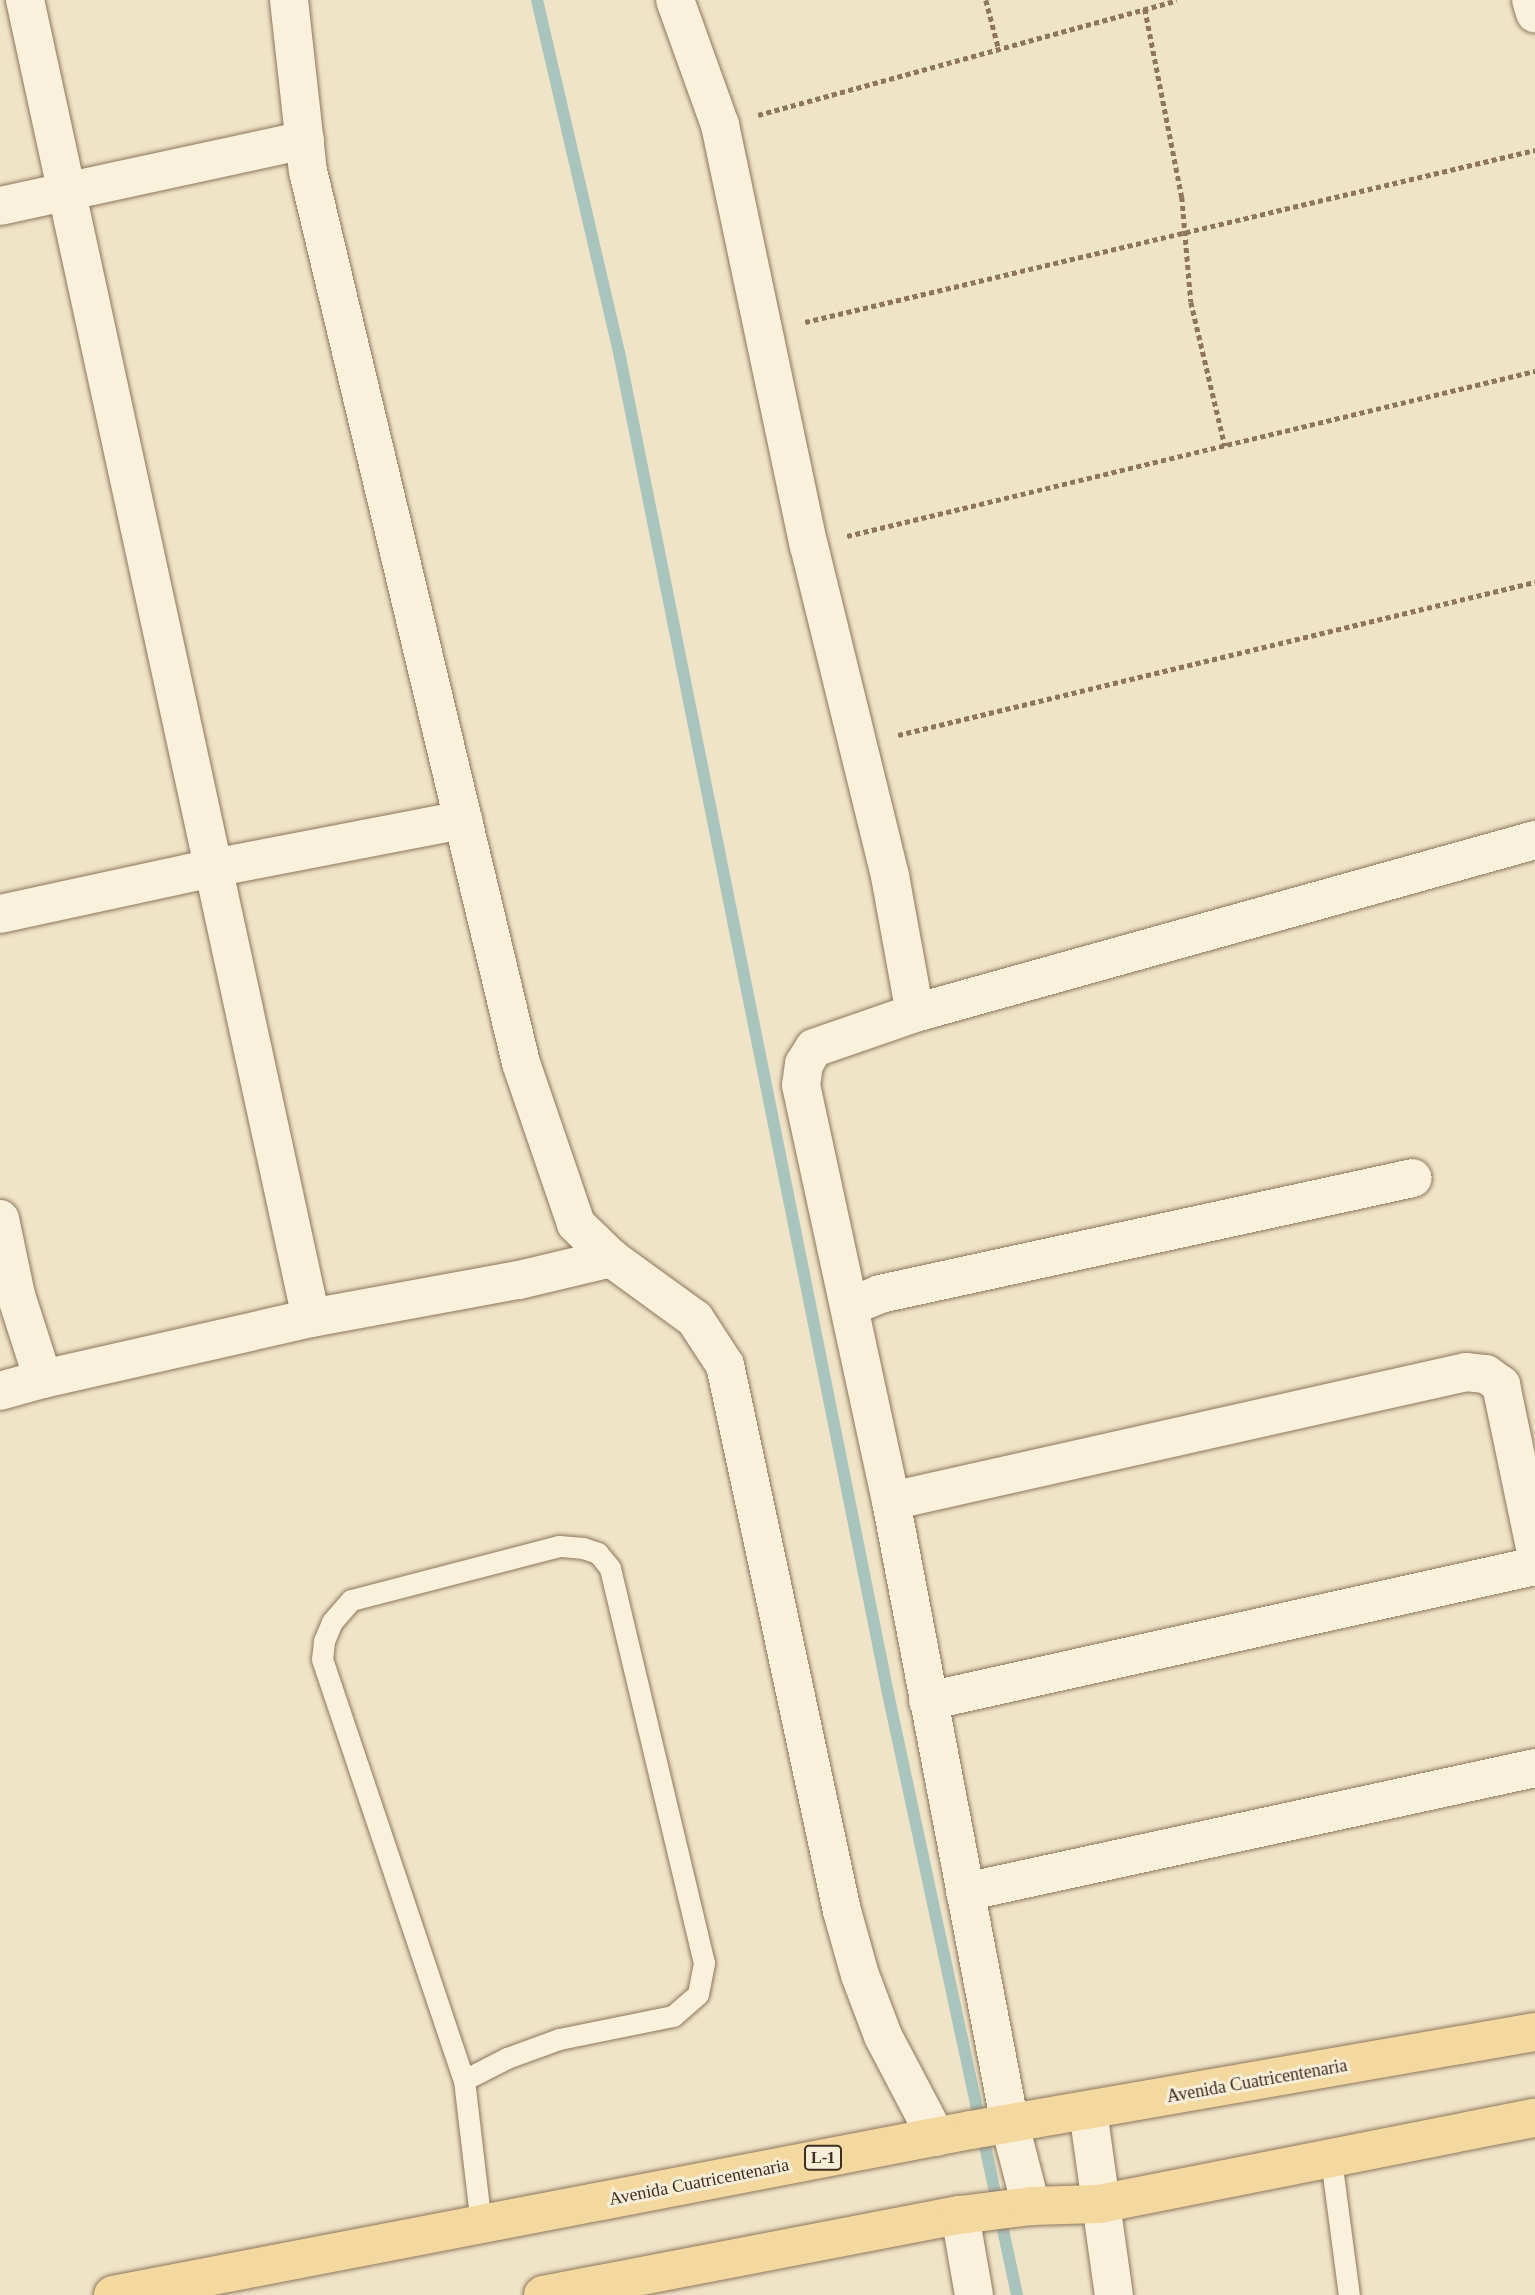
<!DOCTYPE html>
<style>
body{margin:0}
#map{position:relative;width:1535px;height:2295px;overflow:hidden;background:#f0e4c8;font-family:"Times New Roman",serif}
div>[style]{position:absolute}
.stream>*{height:12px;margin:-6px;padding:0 6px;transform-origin:6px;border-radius:6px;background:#a9c4bc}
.path>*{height:4.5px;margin-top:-2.25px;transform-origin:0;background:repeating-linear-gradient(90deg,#8d765c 0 5px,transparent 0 8.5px)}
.roads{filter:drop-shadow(0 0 2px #8d765c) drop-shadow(0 0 2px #8d765c)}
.service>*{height:21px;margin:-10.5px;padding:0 10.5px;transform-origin:10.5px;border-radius:10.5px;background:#faf1dc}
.minor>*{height:38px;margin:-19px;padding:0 19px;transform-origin:19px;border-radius:19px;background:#faf1dc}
.primary>*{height:38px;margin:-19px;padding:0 19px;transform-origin:19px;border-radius:19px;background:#f3d9a0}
span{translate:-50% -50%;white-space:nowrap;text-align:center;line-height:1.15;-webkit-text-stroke:6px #f7eed8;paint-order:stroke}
.shield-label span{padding:2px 5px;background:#f7eed8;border:2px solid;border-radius:5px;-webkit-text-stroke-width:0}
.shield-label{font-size:16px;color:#3d2e20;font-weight:700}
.street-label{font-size:18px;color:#3d2e20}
</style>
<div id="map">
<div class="stream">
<div style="left:537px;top:0;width:367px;rotate:76.9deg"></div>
<div style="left:620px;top:357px;width:1373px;rotate:78.66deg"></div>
<div style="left:890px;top:1703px;width:605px;rotate:77.89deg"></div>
</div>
<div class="path">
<div style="left:986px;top:0;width:52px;rotate:75.4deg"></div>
<div style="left:1145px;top:9px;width:192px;rotate:78.9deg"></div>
<div style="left:1182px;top:197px;width:105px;rotate:85.1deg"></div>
<div style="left:1191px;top:302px;width:148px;rotate:76.7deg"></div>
<div style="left:758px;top:115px;width:434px;rotate:-15.3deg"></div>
<div style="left:805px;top:322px;width:750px;rotate:-13.26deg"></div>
<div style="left:847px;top:536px;width:708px;rotate:-13.49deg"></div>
<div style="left:898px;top:735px;width:655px;rotate:-13.51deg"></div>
</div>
<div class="roads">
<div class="service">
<div style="left:464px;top:2080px;width:48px;rotate:-27.1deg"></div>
<div style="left:507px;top:2058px;width:55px;rotate:-20.1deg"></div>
<div style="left:559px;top:2039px;width:116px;rotate:-11.4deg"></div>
<div style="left:673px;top:2016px;width:33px;rotate:-41deg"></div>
<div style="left:698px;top:1994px;width:32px;rotate:-79deg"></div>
<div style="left:704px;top:1963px;width:406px;rotate:-103.4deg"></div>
<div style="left:610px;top:1568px;width:19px;rotate:-129deg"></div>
<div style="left:598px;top:1553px;width:16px;rotate:-162deg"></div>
<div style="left:583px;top:1548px;width:24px;rotate:-175deg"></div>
<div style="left:559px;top:1546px;width:215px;rotate:165.4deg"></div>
<div style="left:351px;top:1600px;width:29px;rotate:131deg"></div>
<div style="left:332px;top:1622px;width:21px;rotate:113deg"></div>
<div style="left:324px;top:1641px;width:18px;rotate:96deg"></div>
<div style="left:322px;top:1659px;width:444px;rotate:71.4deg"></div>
<div style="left:464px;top:2080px;width:145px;rotate:83.3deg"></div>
<div style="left:1331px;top:2159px;width:137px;rotate:82.5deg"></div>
</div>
<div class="minor">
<div style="left:289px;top:0;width:172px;rotate:83.7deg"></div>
<div style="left:308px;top:171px;width:917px;rotate:76.57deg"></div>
<div style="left:521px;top:1063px;width:170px;rotate:71.1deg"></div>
<div style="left:576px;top:1224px;width:49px;rotate:44.2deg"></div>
<div style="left:611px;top:1258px;width:104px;rotate:36deg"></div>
<div style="left:695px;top:1319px;width:55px;rotate:56.9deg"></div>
<div style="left:725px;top:1365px;width:558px;rotate:77.91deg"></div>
<div style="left:842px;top:1911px;width:66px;rotate:74.3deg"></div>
<div style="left:860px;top:1975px;width:65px;rotate:69.3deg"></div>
<div style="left:883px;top:2036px;width:114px;rotate:62.3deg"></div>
<div style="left:675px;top:0;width:133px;rotate:70.2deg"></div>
<div style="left:720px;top:125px;width:430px;rotate:78.1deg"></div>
<div style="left:809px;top:546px;width:340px;rotate:76.2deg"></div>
<div style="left:890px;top:876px;width:139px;rotate:79.7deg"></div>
<div style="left:915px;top:1013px;width:107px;rotate:160.9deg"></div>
<div style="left:814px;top:1048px;width:19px;rotate:122deg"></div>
<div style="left:804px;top:1064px;width:21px;rotate:98deg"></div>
<div style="left:801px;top:1085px;width:426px;rotate:77.8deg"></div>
<div style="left:891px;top:1501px;width:635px;rotate:79.2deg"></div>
<div style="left:1010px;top:2125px;width:84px;rotate:75.5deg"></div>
<div style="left:1531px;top:0;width:14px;rotate:73deg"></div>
<div style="left:0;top:206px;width:312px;rotate:-12.2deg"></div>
<div style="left:0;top:914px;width:218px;rotate:-12.2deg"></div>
<div style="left:213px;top:868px;width:255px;rotate:-10.9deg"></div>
<div style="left:915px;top:1013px;width:644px;rotate:-15.59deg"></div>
<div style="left:0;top:1219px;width:78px;rotate:78.1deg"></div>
<div style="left:16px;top:1295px;width:88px;rotate:72.2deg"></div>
<div style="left:43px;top:1379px;width:275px;rotate:-12.8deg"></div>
<div style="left:311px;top:1318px;width:1349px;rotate:-102.24deg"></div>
<div style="left:851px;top:1306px;width:31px;rotate:-22deg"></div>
<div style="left:880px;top:1294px;width:545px;rotate:-12.28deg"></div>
<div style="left:311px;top:1318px;width:211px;rotate:-10.4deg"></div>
<div style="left:519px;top:1280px;width:95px;rotate:-13.4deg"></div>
<div style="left:0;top:1391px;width:45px;rotate:-15.6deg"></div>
<div style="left:891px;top:1501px;width:589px;rotate:-12.64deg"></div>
<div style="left:1466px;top:1372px;width:20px;rotate:6deg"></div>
<div style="left:1486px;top:1374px;width:19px;rotate:36deg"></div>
<div style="left:1501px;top:1385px;width:167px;rotate:78.2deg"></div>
<div style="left:928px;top:1701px;width:622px;rotate:-12.54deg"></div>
<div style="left:965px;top:1892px;width:583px;rotate:-12.27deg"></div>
<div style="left:1088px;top:2111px;width:186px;rotate:82deg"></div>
<div style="left:960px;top:2215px;width:81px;rotate:80.1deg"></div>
</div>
<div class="primary">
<div style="left:113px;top:2295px;width:874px;rotate:-10.89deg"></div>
<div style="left:971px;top:2130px;width:572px;rotate:-9.86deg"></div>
<div style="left:543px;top:2295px;width:425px;rotate:-10.9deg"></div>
<div style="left:960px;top:2215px;width:72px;rotate:-7.2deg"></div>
<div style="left:1031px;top:2206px;width:68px;rotate:-1.7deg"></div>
<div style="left:1099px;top:2204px;width:444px;rotate:-11.2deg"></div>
</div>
</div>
<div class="shield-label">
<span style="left:823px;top:2158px">L-1</span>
</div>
<div class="street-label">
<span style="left:1257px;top:2081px;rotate:-10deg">Avenida Cuatricentenaria</span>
<span style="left:699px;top:2182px;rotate:-11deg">Avenida Cuatricentenaria</span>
</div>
</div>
